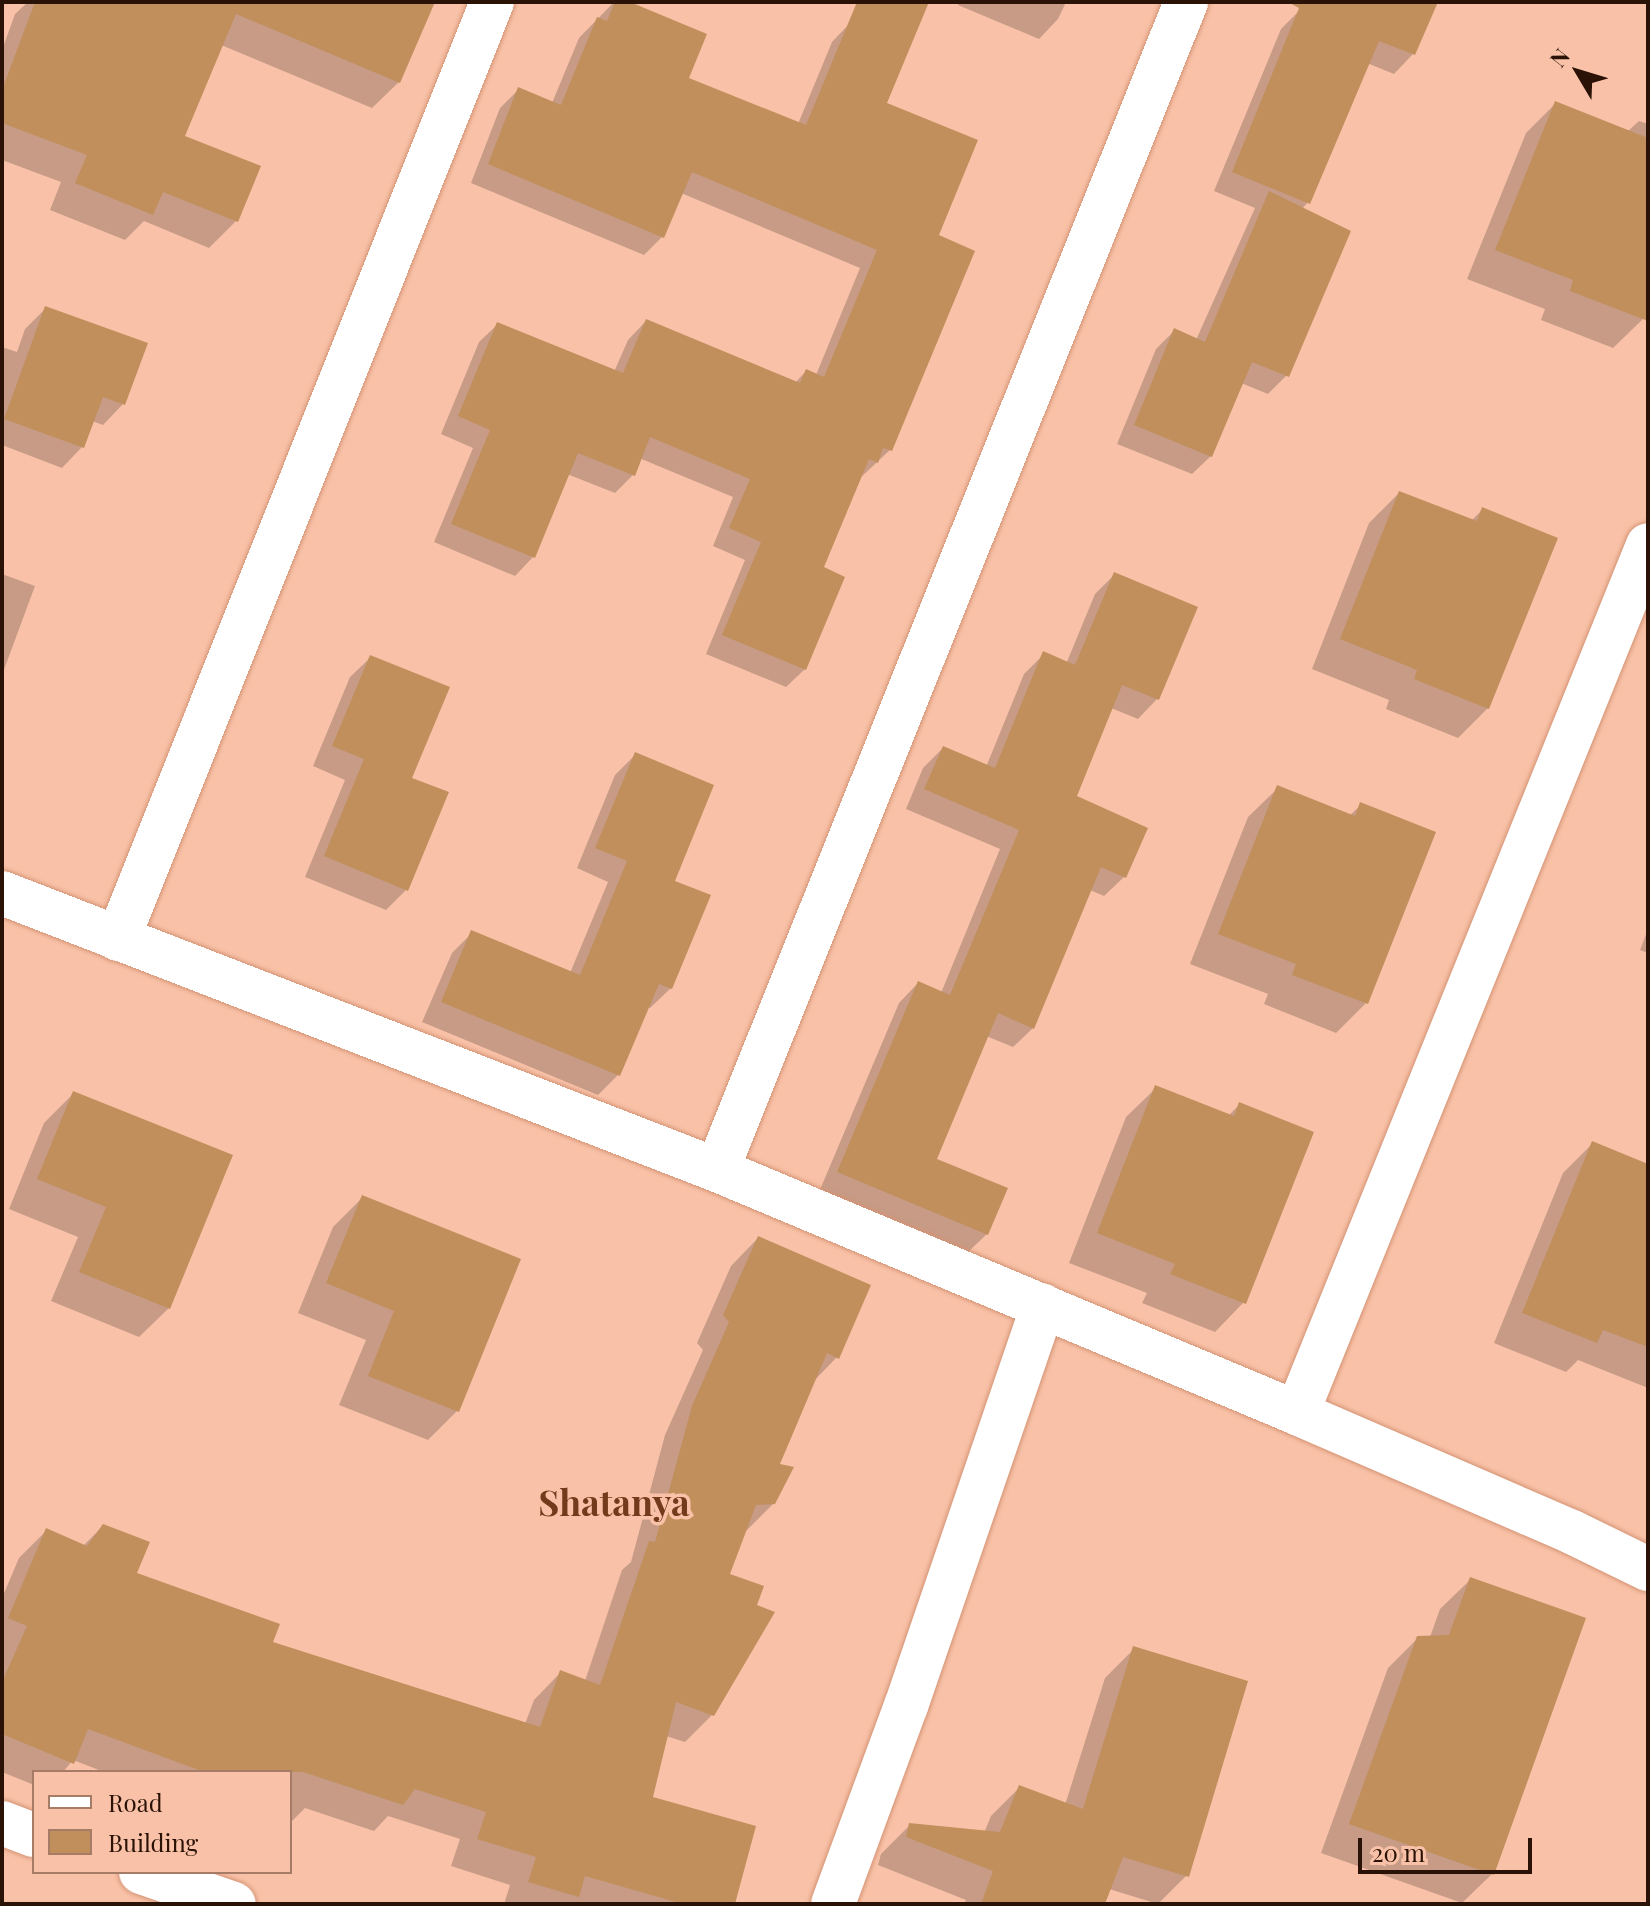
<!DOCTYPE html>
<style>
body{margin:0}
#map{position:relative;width:1650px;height:1906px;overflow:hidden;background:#f9c2a8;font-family:"Playfair Display",serif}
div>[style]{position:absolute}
.shadow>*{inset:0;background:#0003}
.building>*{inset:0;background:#c08f5c}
.roads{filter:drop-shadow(0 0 2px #d49374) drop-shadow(0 0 2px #d49374)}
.minor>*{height:44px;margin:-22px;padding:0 22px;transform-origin:22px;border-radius:22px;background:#fff}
span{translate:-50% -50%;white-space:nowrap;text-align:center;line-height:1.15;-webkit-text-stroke:7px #f9c2a8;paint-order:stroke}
.district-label{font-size:36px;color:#733a1c;font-weight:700}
.frame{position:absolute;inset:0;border:4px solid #2a1206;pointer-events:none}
.legend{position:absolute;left:32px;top:1770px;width:260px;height:104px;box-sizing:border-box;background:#f9c2a8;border:2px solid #a67c67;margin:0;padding:10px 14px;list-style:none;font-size:24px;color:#2a1206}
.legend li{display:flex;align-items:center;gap:16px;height:40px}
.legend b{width:40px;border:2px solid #a67c67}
.north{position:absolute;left:1538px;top:32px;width:80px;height:80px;-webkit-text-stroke:6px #f9c2a8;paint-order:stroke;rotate:308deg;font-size:22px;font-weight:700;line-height:32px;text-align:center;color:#2a1206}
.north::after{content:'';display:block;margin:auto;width:28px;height:36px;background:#2a1206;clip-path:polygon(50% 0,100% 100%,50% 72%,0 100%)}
.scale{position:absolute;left:1358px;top:1838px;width:174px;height:36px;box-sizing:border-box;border:4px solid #2a1206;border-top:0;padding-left:10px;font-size:24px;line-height:28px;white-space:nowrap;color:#2a1206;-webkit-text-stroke:6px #f9c2a8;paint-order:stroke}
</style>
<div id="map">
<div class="shadow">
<div style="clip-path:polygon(28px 2px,80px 2px,183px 137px,236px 221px,209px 248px,144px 221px,125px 240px,50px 210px,61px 182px,2px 160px,2px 50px,15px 14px)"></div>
<div style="clip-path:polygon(211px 2px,423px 2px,399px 82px,372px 108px,197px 35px)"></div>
<div style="clip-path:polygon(614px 2px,625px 2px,686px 79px,798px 124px,832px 42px,850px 23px,936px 236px,890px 450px,858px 480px,821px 568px,805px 669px,786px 687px,706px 654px,745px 560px,713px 546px,733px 497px,639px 458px,633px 475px,615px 493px,567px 474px,533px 557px,515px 576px,434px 542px,473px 448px,441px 434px,479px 342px,498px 324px,614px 372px,628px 340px,646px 321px,795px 383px,806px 371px,816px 375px,860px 268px,681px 193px,663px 236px,644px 255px,471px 183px,500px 108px,518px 90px,552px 103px,579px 38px)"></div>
<div style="clip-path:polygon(959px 2px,1066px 2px,1058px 19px,1039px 39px,958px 5px)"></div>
<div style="clip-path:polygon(1329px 2px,1436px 2px,1413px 54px,1394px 74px,1367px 63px,1308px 202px,1302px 209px,1287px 375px,1268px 394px,1241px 383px,1211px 456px,1192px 474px,1117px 444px,1156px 349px,1174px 331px,1196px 340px,1255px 208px,1214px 191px,1281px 29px,1300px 10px)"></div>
<div style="clip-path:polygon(1556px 103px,1627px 132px,1639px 121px,1648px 124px,1648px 306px,1643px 319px,1613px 348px,1541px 320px,1545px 309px,1467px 279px,1526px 133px)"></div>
<div style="clip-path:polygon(46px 308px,123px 404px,103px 425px,92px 421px,82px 447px,62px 468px,2px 445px,2px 347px,17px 352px,25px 329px)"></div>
<div style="clip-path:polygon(1399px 493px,1471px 521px,1483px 509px,1488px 708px,1458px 738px,1386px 709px,1389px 700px,1312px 669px,1369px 523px)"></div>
<div style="clip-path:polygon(2px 574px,35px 586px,2px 675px)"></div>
<div style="clip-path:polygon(1115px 574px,1157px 699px,1138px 719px,1111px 708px,1074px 797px,1124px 877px,1104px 896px,1090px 890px,1033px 1028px,1013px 1047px,986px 1036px,935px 1160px,987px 1234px,967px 1253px,819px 1192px,899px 1003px,918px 983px,941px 993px,1000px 849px,906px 809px,923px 768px,943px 748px,986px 767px,1024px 674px,1044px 654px,1066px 664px,1095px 594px)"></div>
<div style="clip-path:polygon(371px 657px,409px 779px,446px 793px,406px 890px,386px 910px,305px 877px,345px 780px,313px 766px,350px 677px)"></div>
<div style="clip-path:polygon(635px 755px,672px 882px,671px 988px,650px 1008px,647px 1007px,618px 1075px,598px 1095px,422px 1022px,452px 953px,472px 933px,570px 973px,608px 882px,577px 868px,615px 775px)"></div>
<div style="clip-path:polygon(1278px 788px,1349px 816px,1361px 805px,1366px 1003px,1336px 1033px,1264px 1004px,1268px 994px,1190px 964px,1248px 817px)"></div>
<div style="clip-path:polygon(1648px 929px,1648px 953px,1640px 950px)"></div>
<div style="clip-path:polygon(1156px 1088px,1228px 1116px,1240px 1104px,1244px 1302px,1215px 1332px,1142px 1303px,1147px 1293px,1069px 1263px,1126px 1117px)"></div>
<div style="clip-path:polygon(74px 1093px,169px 1308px,139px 1337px,51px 1301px,78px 1237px,9px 1209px,44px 1123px)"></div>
<div style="clip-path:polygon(1592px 1144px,1648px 1166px,1648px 1388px,1578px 1360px,1566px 1372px,1494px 1343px,1563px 1173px)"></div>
<div style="clip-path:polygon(363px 1197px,457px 1411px,428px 1440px,339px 1405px,366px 1340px,298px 1313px,333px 1227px)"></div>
<div style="clip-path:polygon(758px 1238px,837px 1357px,813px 1382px,777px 1465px,774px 1503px,746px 1531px,727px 1575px,712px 1715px,685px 1742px,666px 1736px,651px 1798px,733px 1904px,504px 1904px,510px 1885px,451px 1866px,460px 1839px,388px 1816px,374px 1831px,305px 1808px,290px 1823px,290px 1772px,104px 1772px,73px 1760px,63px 1772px,34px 1772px,34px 1785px,2px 1772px,2px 1598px,19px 1558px,46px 1531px,83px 1546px,103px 1526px,134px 1575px,271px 1643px,525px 1724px,534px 1700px,561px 1672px,585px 1681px,622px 1570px,631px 1562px,665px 1435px,703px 1350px,697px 1343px,731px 1266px)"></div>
<div style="clip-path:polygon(1470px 1580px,1492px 1874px,1462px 1903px,1321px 1853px,1388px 1668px,1418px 1638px,1430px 1637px,1440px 1609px)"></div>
<div style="clip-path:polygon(1134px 1649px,1187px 1875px,1158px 1904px,1109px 1889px,1103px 1904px,964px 1904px,966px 1900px,878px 1865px,881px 1854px,910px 1825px,984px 1833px,991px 1816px,1019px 1788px,1065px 1805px,1105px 1678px)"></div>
</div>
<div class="building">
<div style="clip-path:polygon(35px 2px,435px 2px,400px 83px,236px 14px,185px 136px,261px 166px,238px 222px,163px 192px,153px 215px,75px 183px,87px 155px,2px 123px,2px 90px)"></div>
<div style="clip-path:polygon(615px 2px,630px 2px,707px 34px,689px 78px,806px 125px,857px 2px,929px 2px,887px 103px,978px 140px,939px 235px,975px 251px,892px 451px,883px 448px,878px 463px,869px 459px,824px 567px,845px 577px,806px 670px,722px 635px,761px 542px,729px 528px,750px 479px,650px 437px,635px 476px,578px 453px,535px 558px,451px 524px,490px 430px,458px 416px,497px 322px,623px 373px,646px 319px,800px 383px,806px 369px,824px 377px,877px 250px,692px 172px,664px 238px,488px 164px,518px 87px,561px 105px,597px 17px,607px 21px)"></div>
<div style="clip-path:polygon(1288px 2px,1438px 2px,1415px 55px,1379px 41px,1310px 204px,1232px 172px,1299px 8px)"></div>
<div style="clip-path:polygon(1555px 101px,1648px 138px,1648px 321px,1570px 291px,1573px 280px,1495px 250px)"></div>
<div style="clip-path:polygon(1269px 191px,1351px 231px,1289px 377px,1252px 362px,1212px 457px,1134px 425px,1174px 328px,1205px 342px)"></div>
<div style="clip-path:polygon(45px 306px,148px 343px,125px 405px,103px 397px,84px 448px,4px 419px)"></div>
<div style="clip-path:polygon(1399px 491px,1477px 521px,1482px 507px,1558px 538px,1489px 709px,1414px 679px,1417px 670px,1340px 639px)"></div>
<div style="clip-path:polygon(1114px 572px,1198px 607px,1159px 700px,1122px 685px,1077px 796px,1148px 828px,1126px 878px,1101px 867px,1034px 1029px,998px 1013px,937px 1159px,1008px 1188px,988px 1235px,837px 1172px,918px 981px,950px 995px,1019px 830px,924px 789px,943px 746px,995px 768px,1043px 651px,1075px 665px)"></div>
<div style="clip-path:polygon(370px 655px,450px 687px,412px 778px,449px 792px,408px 891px,324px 856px,364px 759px,332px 746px)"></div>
<div style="clip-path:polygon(635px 752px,714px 785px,675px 881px,711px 895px,672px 989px,659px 984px,620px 1076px,441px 1002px,471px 930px,580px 975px,627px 861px,595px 848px)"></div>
<div style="clip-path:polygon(1277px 785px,1355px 816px,1360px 802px,1436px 832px,1368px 1004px,1292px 975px,1296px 964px,1218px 934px)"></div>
<div style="clip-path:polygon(1155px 1085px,1234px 1116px,1239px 1102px,1314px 1132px,1246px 1304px,1170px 1274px,1175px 1264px,1097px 1233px)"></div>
<div style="clip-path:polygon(73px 1091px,233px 1155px,170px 1309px,79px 1272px,106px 1207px,37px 1179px)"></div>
<div style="clip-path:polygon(1592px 1141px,1648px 1164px,1648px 1347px,1603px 1330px,1597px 1343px,1522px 1313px)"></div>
<div style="clip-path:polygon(362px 1195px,521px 1259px,459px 1412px,368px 1376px,394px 1311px,326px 1283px)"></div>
<div style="clip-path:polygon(758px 1236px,871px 1285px,839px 1359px,827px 1353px,780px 1464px,794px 1467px,775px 1504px,756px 1505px,730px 1574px,764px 1586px,757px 1605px,775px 1612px,714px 1716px,676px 1702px,653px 1797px,756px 1826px,735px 1904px,683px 1904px,585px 1876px,579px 1897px,528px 1882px,536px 1857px,477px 1839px,486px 1812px,415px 1789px,403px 1805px,303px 1772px,204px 1772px,88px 1729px,74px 1764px,2px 1734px,2px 1682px,27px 1626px,8px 1618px,46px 1528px,87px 1546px,103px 1524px,150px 1542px,137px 1573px,280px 1624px,273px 1642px,540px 1727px,560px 1670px,600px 1685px,649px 1541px,655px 1542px,692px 1406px,729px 1322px,723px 1315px)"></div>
<div style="clip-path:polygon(1470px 1577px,1586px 1618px,1494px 1875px,1349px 1824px,1417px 1636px,1449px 1635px)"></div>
<div style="clip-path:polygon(1133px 1646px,1248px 1681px,1189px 1877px,1123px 1857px,1105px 1904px,981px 1904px,993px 1871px,906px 1837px,909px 1823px,1000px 1832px,1019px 1785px,1083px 1809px)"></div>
</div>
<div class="roads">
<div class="minor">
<div style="left:2px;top:893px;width:767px;rotate:21.18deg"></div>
<div style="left:717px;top:1170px;width:629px;rotate:22.73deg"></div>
<div style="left:1297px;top:1413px;width:300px;rotate:23.4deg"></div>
<div style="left:1572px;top:1532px;width:85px;rotate:26deg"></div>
<div style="left:118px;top:939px;width:1009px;rotate:-68.24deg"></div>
<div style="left:717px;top:1170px;width:1259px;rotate:-68.12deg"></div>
<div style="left:1297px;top:1413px;width:936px;rotate:-67.98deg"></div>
<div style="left:2px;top:1823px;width:34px;rotate:21deg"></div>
<div style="left:141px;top:1872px;width:98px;rotate:19deg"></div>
<div style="left:833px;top:1904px;width:211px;rotate:-69.8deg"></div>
<div style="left:906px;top:1706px;width:423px;rotate:-71.1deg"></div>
</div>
</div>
<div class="district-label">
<span style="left:614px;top:1502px">Shatanya</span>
</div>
<div class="frame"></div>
<ul class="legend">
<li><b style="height:10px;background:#fff"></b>Road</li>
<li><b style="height:22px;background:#c08f5c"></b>Building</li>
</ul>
<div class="north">N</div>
<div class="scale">20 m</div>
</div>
